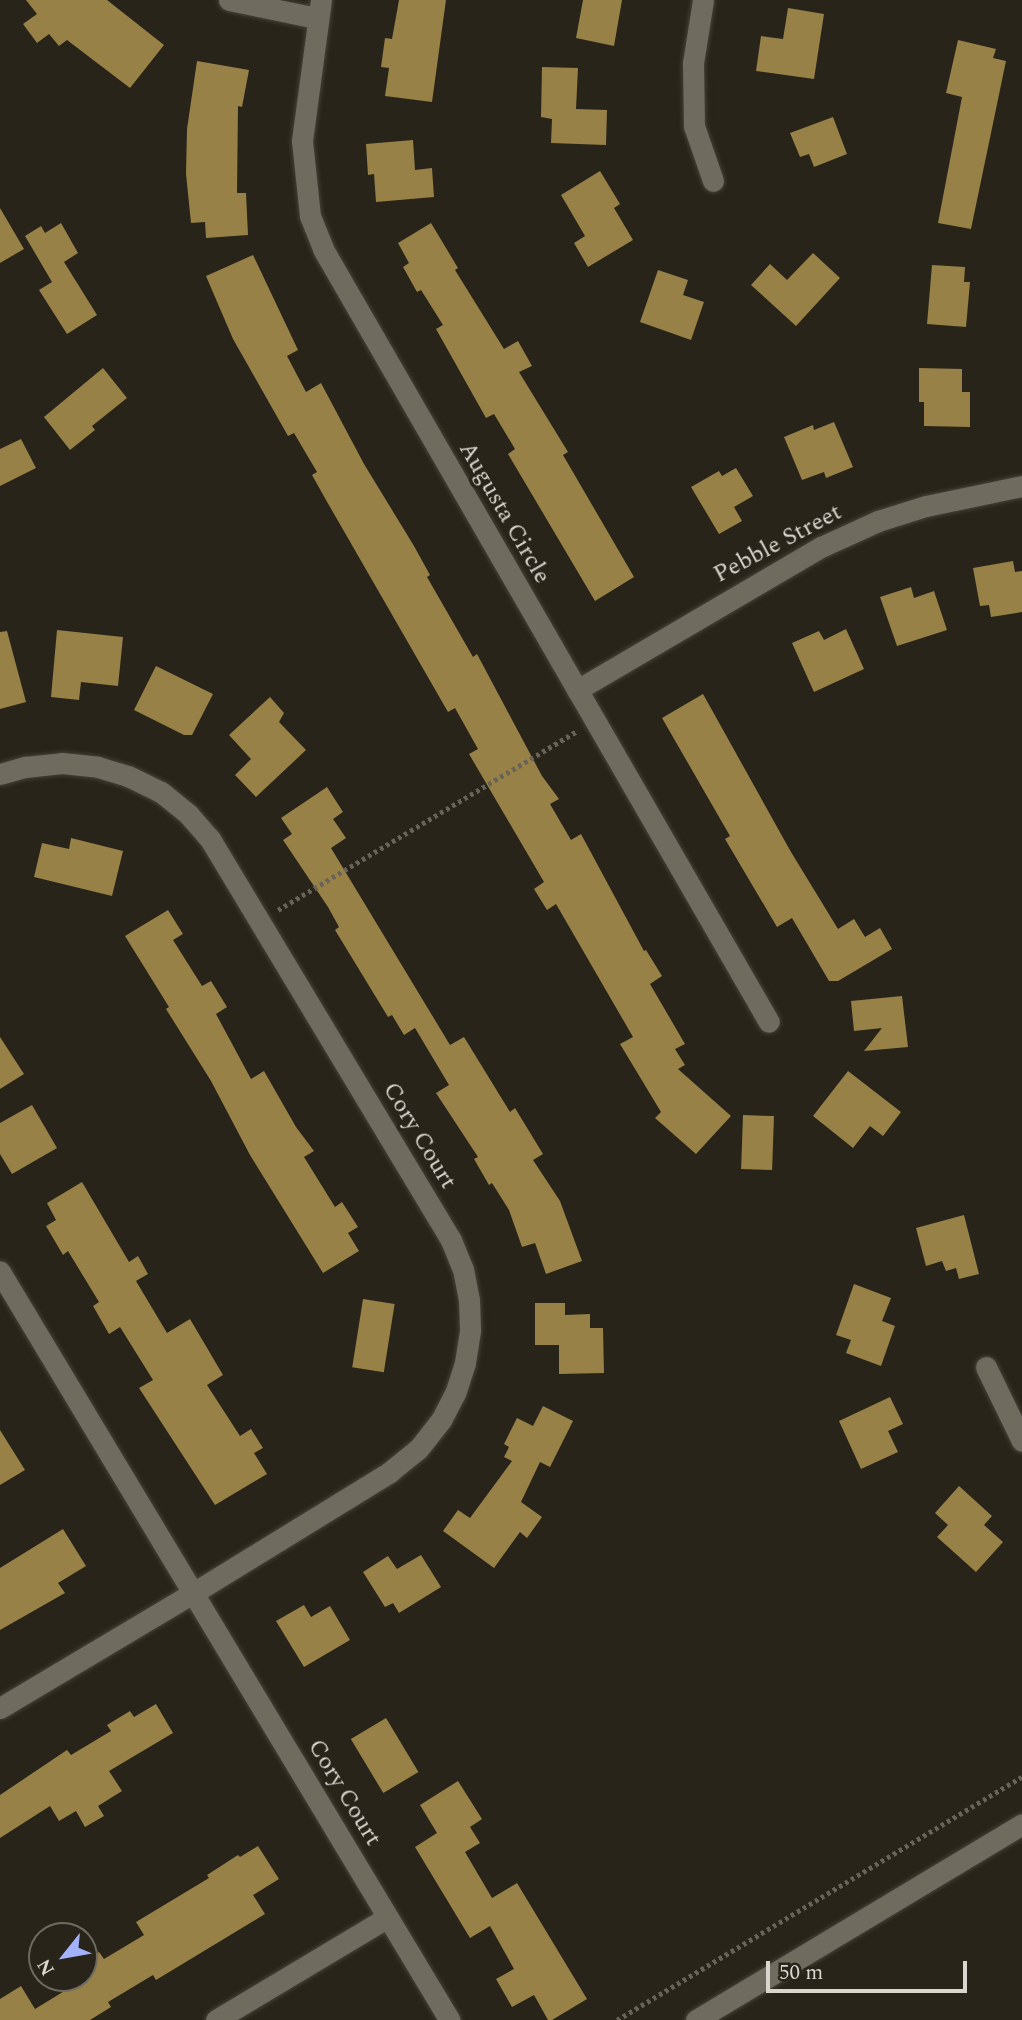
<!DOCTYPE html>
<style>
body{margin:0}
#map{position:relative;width:1022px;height:2020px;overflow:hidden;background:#282419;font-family:Spectral,serif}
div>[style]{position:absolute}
.building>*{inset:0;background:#978147;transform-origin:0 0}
.path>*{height:4.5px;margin-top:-2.25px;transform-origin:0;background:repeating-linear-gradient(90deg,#676359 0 3.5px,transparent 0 7px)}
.roads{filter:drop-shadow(0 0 2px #454139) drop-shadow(0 0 2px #454139)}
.street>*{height:21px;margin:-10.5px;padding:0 10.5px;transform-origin:10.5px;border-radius:10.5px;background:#706b5f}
.secondary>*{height:21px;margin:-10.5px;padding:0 10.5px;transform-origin:10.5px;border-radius:10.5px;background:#706b5f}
span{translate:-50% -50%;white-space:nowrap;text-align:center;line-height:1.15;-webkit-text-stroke:7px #282419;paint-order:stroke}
.street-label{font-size:24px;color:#d9d6cf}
.north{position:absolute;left:28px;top:1922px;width:70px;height:70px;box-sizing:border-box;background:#282419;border:2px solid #6f6b62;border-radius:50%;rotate:239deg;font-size:19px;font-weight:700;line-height:28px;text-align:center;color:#d9d6cf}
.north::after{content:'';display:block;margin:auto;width:24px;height:32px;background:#a4b2fc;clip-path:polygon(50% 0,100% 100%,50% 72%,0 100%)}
.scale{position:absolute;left:766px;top:1961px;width:201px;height:32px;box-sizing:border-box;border:4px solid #d9d6cf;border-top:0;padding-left:9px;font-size:21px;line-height:24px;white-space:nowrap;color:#d9d6cf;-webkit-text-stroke:5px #282419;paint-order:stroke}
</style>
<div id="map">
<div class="building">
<div style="clip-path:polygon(26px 0,107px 0,164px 45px,130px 88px,67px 40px,59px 46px,49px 34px,37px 43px,23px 24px,37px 14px)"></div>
<div style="clip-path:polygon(399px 0,446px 0,432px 102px,385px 96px,389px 68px,381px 67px,385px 38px,392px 39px)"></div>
<div style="clip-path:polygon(583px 0,622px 0,614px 46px,576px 38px)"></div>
<div style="clip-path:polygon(788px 8px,824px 14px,814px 79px,756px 71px,761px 36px,783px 39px)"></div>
<div style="clip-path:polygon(958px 40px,996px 49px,993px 58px,1006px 61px,971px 229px,938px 223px,962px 97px,946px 93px)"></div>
<div style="clip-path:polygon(197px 61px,249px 70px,242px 107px,238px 106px,237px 193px,246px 193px,248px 235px,206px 238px,205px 222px,191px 223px,186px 174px,187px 129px)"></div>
<div style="clip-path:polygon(542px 67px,578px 68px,576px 109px,607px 110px,606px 145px,551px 143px,552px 119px,541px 117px)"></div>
<div style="clip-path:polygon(833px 117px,847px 154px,814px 167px,809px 154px,800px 157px,790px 133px)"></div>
<div style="clip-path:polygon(413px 140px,415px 170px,432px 168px,434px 197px,376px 202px,374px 174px,368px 175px,366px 144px)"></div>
<div style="clip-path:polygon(600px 171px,620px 204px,614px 208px,633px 240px,588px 267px,574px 243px,585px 236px,561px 195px)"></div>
<div style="clip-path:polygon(0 208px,24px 249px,0 263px)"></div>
<div style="clip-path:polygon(61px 223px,78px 253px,64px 262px,97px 315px,67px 334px,39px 290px,52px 282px,25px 236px,41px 226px,45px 233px)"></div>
<div style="clip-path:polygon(431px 223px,458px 268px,455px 270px,504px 349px,518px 341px,532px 366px,519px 372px,568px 452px,563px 455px,634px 577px,595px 601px,508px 454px,515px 449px,494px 414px,486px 418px,436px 329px,443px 325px,421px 290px,417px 292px,403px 267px,409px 263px,398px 243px)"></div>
<div style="clip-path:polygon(813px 253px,840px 278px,796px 326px,751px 285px,770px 264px,787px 280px)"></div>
<div style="clip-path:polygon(253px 255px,298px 350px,287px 356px,306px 392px,321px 383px,364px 464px,414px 546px,430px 575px,427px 577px,473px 657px,477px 654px,542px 776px,559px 799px,550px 804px,571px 840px,581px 834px,644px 951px,646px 950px,662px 976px,650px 984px,685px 1044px,675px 1049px,685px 1065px,678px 1069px,731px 1116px,696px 1154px,655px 1118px,661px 1112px,620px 1044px,633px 1037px,556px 904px,547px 910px,534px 889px,544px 882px,469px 754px,478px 749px,455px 708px,448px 712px,326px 500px,312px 475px,317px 472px,294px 433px,288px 436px,233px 339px,206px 276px)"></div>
<div style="clip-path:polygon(932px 265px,965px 267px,964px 282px,970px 282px,966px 327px,927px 324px)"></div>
<div style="clip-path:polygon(658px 270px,688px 280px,683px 295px,704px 302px,691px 340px,640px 322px)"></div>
<div style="clip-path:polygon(103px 368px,127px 398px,92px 426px,95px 430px,70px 450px,44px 417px)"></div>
<div style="clip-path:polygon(919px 368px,962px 369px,962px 392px,970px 392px,970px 427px,924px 426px,924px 402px,919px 402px)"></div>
<div style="clip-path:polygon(834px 422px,853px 467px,826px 478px,824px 472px,802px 480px,784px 437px,813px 425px,814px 430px)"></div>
<div style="clip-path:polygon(21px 439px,36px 468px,0 486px,0 449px)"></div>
<div style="clip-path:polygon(736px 468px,753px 496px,734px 507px,742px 521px,719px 534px,691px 487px,719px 471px,722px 476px)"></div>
<div style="clip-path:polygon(1013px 561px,1015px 572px,1022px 571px,1022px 612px,991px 617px,989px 605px,980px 606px,973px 568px)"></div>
<div style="clip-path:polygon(911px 587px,914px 598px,934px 591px,947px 630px,897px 646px,880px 597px)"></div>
<div style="clip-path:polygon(846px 629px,864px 669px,814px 692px,792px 643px,819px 631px,824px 640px)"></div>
<div style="clip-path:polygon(57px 630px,123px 637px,118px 686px,81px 682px,79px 700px,51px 697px)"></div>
<div style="clip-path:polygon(7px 631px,26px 702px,0 709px,0 632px)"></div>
<div style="clip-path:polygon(156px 666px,213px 694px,192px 735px,184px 735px,134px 710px)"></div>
<div style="clip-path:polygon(703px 694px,791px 852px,838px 929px,854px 919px,865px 937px,880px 928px,892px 949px,838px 981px,829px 981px,792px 918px,777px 927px,725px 839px,730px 836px,662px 718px)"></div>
<div style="clip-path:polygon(270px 697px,284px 713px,279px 722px,306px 750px,256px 797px,235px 775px,251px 759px,229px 735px)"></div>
<div style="clip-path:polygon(327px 787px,343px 812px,333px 819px,346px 838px,331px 848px,450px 1045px,464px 1037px,510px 1112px,515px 1108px,543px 1154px,533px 1160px,560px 1201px,582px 1261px,546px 1274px,535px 1243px,522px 1247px,509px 1210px,492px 1183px,489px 1185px,474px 1159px,478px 1157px,436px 1093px,449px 1085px,415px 1028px,404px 1035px,392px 1015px,388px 1017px,335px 930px,339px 927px,328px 907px,283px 840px,292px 834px,281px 818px)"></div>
<div style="clip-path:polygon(71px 838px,123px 851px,112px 896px,34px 877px,42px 843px,69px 849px)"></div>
<div style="clip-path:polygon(168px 910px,183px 934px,173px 940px,202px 986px,211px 981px,227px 1007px,216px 1014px,251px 1079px,264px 1071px,296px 1127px,314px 1151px,304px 1157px,335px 1207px,342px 1202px,358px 1227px,348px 1233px,359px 1251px,323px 1273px,250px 1155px,211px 1081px,166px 1009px,169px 1007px,125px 936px)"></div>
<div style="clip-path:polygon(902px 996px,908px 1047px,864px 1051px,882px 1028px,854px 1031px,851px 1001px)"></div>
<div style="clip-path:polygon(0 1037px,24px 1074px,0 1089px)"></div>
<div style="clip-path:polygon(848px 1071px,901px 1112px,883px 1136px,870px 1126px,853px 1148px,813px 1116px)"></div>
<div style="clip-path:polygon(32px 1105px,57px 1148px,12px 1174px,0 1154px,0 1123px)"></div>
<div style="left:743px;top:1115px;width:31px;height:54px;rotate:2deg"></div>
<div style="clip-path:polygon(82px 1182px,129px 1262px,138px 1256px,148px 1274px,136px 1281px,167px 1333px,190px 1319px,223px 1375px,207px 1385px,240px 1436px,251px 1429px,263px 1448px,254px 1453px,267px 1474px,215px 1505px,139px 1388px,153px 1380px,120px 1327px,109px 1334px,93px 1306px,99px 1302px,68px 1251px,63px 1255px,46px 1226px,56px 1220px,47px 1203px)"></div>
<div style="clip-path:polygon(964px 1215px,979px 1274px,959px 1279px,956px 1268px,946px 1271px,942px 1261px,926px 1266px,916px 1228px)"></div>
<div style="clip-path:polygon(854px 1284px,891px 1298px,882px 1321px,895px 1326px,881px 1366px,846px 1353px,851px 1340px,836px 1335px)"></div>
<div style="left:363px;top:1299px;width:32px;height:69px;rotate:9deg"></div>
<div style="clip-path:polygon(535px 1303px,565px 1303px,565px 1315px,590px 1314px,590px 1328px,603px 1328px,604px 1373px,559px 1374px,559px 1345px,535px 1345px)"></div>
<div style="clip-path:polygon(890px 1397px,903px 1424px,888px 1431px,898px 1452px,861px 1469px,839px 1421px)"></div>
<div style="clip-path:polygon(543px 1406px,573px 1421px,550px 1467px,540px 1462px,521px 1502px,542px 1517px,527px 1538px,520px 1532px,494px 1568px,443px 1531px,458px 1510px,470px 1518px,512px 1461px,504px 1457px,509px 1447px,504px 1444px,517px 1418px,533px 1426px)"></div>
<div style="clip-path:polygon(0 1430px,25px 1470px,0 1485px)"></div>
<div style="clip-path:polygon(959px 1486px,992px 1516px,984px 1525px,1003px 1542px,976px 1572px,937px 1537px,948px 1525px,935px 1513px)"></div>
<div style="clip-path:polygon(63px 1529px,86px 1566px,58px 1583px,65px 1593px,0 1630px,0 1568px)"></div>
<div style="clip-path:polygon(421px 1555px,441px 1587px,399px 1613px,393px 1603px,385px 1607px,363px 1572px,388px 1556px,397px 1569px)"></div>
<div style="clip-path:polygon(304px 1605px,311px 1617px,330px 1606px,350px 1640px,304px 1667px,276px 1621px)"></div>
<div style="clip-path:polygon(156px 1704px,173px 1733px,109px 1771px,122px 1791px,98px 1806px,104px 1816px,85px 1827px,76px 1811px,59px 1821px,50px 1806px,0 1838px,0 1795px,67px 1750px,71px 1755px,111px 1731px,107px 1725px,130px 1711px,134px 1717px)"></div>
<div style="left:386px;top:1718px;width:63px;height:41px;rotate:59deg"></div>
<div style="clip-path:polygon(458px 1781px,482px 1819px,470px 1827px,480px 1843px,465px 1852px,492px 1898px,517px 1883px,587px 1999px,552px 2020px,548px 2020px,534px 1995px,512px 2007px,496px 1979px,514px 1969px,490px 1926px,470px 1938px,415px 1847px,437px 1833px,420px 1805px)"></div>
<div style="clip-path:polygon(258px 1846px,279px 1879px,253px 1895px,265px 1914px,156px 1980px,153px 1975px,108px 2002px,111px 2007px,90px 2020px,0 2020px,0 1999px,21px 1986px,35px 2009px,84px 1979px,84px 1961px,99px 1952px,104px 1959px,144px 1935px,136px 1922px,209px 1878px,207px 1875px,238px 1855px,240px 1857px)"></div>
</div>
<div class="path">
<div style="left:278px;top:910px;width:348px;rotate:-30.9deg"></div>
<div style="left:617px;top:2020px;width:472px;rotate:-31deg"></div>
</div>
<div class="roads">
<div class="street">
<div style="left:229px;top:0;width:90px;rotate:11.6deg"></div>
<div style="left:321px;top:0;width:142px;rotate:97.7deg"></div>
<div style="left:302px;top:141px;width:75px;rotate:83.9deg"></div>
<div style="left:310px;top:216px;width:35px;rotate:68deg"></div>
<div style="left:323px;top:249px;width:892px;rotate:60.02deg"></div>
<div style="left:703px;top:0;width:64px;rotate:99deg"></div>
<div style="left:693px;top:63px;width:63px;rotate:89.1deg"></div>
<div style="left:694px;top:126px;width:58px;rotate:70.9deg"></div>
<div style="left:577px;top:690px;width:283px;rotate:-30.4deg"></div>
<div style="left:821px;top:547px;width:63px;rotate:-24.5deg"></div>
<div style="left:878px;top:521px;width:50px;rotate:-17.4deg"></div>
<div style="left:926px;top:506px;width:98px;rotate:-11.8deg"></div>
<div style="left:0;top:774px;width:26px;rotate:-16deg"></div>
<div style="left:25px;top:767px;width:37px;rotate:-6deg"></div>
<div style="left:62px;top:763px;width:36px;rotate:6deg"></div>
<div style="left:98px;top:767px;width:31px;rotate:17deg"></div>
<div style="left:128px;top:776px;width:37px;rotate:26deg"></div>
<div style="left:161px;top:792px;width:36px;rotate:39deg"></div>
<div style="left:189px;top:815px;width:32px;rotate:49deg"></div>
<div style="left:210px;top:839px;width:468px;rotate:59deg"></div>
<div style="left:451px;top:1240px;width:31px;rotate:68deg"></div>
<div style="left:463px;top:1269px;width:32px;rotate:79deg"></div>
<div style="left:469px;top:1300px;width:31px;rotate:88deg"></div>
<div style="left:470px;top:1331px;width:32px;rotate:99deg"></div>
<div style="left:465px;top:1363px;width:32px;rotate:108deg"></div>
<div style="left:455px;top:1393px;width:30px;rotate:117deg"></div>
<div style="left:441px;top:1420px;width:37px;rotate:128deg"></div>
<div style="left:418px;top:1449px;width:36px;rotate:141deg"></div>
<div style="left:390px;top:1472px;width:231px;rotate:148.4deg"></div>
<div style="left:193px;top:1593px;width:375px;rotate:-121deg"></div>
<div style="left:986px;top:1367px;width:82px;rotate:64.1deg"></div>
<div style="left:0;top:1708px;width:225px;rotate:-30.8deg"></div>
<div style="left:193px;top:1593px;width:498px;rotate:59deg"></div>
<div style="left:216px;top:2020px;width:200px;rotate:-30.9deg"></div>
</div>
<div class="secondary">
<div style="left:696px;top:2020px;width:380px;rotate:-31deg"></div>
</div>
</div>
<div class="street-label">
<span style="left:504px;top:513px;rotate:60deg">Augusta Circle</span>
<span style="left:778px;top:544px;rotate:-28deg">Pebble Street</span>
<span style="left:419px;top:1136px;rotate:59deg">Cory Court</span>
<span style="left:344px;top:1793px;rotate:59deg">Cory Court</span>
</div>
<div class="north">N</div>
<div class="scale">50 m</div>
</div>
